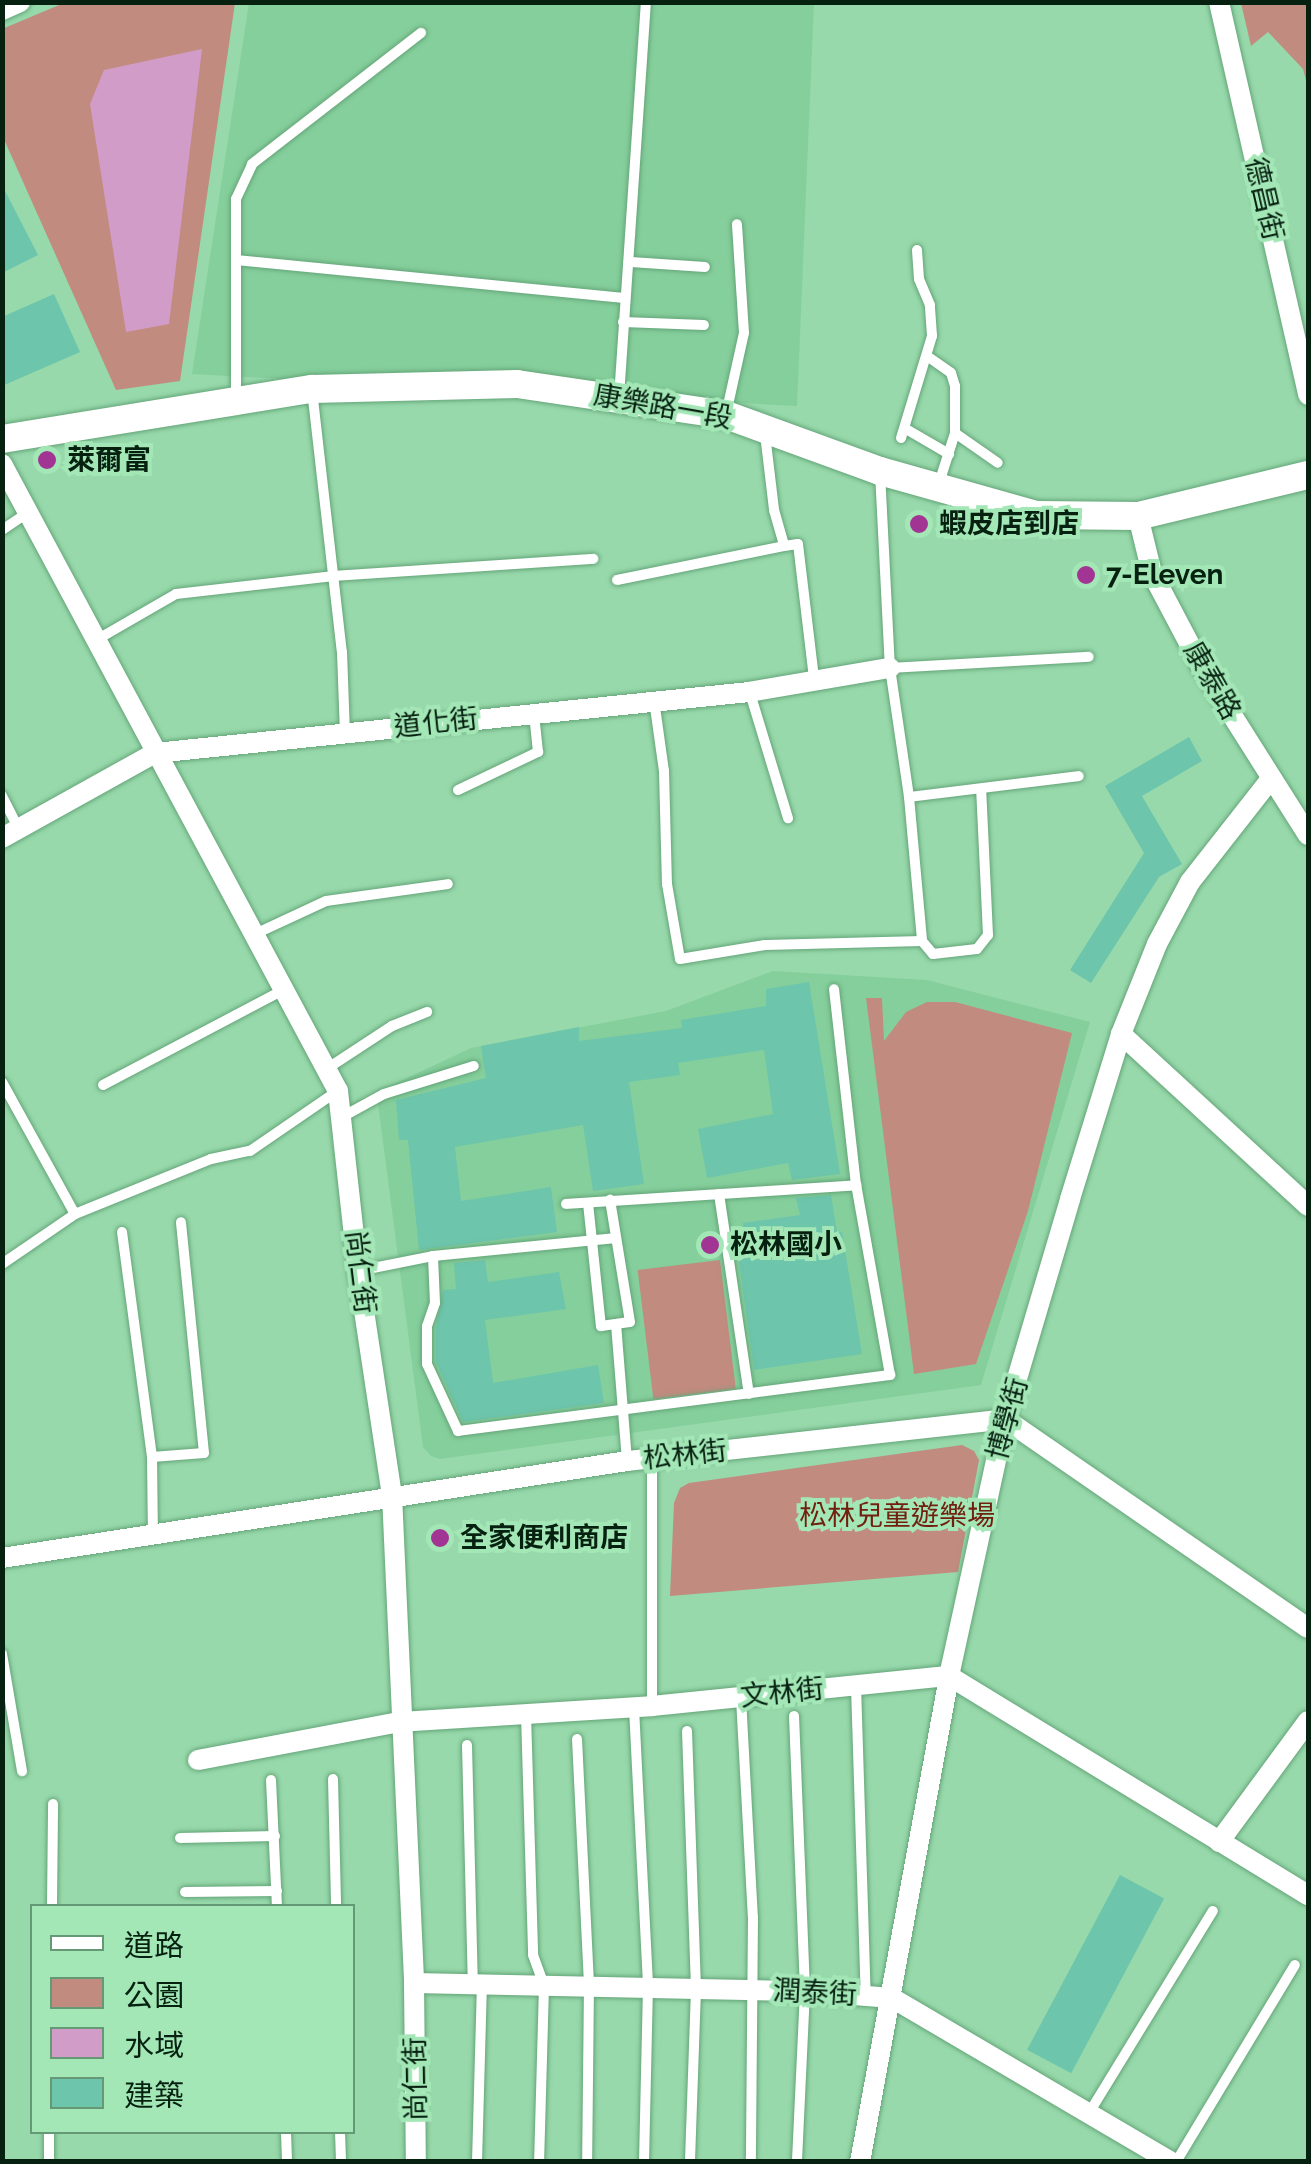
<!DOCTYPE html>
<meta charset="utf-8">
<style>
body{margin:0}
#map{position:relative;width:1311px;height:2164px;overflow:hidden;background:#97d9ab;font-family:Raleway,"Noto Sans TC",sans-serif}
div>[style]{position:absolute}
.built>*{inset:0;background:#85cf9c}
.green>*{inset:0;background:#c18b7f;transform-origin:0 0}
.water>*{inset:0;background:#d29cc8}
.building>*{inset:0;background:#6dc5ac;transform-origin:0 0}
.roads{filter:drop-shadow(0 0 2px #65a579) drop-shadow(0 0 2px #65a579)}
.lane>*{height:10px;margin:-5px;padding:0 5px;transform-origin:5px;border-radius:5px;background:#fff}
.street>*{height:20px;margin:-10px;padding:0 10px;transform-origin:10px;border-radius:10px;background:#fff}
.secondary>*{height:28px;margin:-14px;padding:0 14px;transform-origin:14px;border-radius:14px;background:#fff}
.dots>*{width:28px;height:28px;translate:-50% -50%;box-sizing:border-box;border:5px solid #a4e7b7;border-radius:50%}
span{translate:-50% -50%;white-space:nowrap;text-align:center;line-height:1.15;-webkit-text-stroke:8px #a4e7b7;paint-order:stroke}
.street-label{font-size:28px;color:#062110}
.poi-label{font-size:28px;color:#062110;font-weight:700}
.left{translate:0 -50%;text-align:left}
.park-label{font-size:28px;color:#712010}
.frame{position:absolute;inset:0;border:5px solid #062110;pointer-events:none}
.legend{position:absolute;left:30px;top:1904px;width:325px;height:230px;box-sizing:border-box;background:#a4e7b7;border:2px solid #659874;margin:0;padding:12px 18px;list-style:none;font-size:30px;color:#062110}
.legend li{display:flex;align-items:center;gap:20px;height:50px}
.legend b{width:50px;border:2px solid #659874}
</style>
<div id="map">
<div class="built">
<div style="clip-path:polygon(249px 3px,814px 3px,797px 406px,192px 374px)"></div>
<div style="clip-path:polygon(773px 971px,927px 980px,1090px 1022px,981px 1385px,440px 1459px,431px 1456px,423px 1447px,378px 1104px,390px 1086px,471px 1048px,666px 1011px)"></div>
</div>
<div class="green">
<div style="clip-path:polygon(64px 3px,235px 3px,180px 381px,116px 390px,3px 137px,2px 29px)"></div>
<div style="clip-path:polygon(1241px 3px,1308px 3px,1308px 88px,1303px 69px,1268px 32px,1251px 46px)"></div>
<div style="clip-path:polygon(866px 998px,882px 998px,884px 1041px,906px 1012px,927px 1002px,955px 1002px,1072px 1033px,1028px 1211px,976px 1364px,914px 1374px)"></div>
<div style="left:720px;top:1260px;width:130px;height:83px;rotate:83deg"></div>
<div style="clip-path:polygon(962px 1445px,974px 1451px,979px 1460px,958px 1572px,670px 1596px,674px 1503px,680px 1488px,689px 1483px)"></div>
</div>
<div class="water">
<div style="clip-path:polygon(202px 49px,169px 324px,126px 332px,90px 104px,104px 70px)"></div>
</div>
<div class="building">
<div style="clip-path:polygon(2px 185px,38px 255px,2px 273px)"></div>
<div style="clip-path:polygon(54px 294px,80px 352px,2px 386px,2px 317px)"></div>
<div style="clip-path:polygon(1189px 737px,1202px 761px,1142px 796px,1182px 864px,1159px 877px,1091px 983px,1070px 970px,1144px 853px,1105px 786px)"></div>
<div style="clip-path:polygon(809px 982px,840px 1174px,792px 1180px,788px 1163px,707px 1178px,698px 1129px,773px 1114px,764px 1050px,678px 1063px,680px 1075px,629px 1082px,644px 1184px,593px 1191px,583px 1125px,455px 1147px,461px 1201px,551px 1187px,557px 1232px,419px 1250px,408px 1140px,399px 1140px,396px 1100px,486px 1078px,481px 1046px,579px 1027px,579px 1041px,682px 1028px,681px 1020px,766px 1006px,766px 989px)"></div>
<div style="clip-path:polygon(831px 1195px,837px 1232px,842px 1232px,862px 1354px,754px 1370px,737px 1247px,746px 1245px,743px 1223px,800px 1215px,796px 1198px)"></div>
<div style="clip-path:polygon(485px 1260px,488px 1282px,559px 1272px,566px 1309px,485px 1320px,493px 1383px,598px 1365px,604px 1403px,463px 1422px,436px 1362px,436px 1327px,443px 1290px,456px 1289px,454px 1263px)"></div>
<div style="left:1120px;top:1875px;width:50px;height:198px;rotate:28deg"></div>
</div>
<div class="roads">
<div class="lane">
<div style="left:236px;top:260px;width:390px;rotate:5.6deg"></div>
<div style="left:631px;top:262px;width:74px;rotate:3.9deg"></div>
<div style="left:623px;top:322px;width:81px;rotate:2.1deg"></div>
<div style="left:927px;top:356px;width:29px;rotate:35deg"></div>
<div style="left:951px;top:373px;width:14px;rotate:73deg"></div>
<div style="left:955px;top:386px;width:47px;rotate:90deg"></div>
<div style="left:955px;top:433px;width:52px;rotate:107.7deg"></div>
<div style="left:312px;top:390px;width:264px;rotate:83.5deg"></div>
<div style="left:342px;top:652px;width:81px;rotate:87.9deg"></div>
<div style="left:619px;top:397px;width:396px;rotate:-86.1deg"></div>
<div style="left:236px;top:399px;width:200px;rotate:-90deg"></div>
<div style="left:236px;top:199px;width:38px;rotate:-65deg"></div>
<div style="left:252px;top:164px;width:214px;rotate:-37.8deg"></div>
<div style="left:726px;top:414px;width:83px;rotate:-77.5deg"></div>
<div style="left:744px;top:333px;width:109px;rotate:-93.7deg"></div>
<div style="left:906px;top:429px;width:50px;rotate:30.2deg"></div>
<div style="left:955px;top:433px;width:52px;rotate:34.9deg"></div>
<div style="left:765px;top:434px;width:77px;rotate:83.2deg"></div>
<div style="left:774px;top:510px;width:37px;rotate:74deg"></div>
<div style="left:784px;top:546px;width:14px;rotate:-8deg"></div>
<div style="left:798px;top:544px;width:135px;rotate:83.2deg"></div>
<div style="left:901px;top:438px;width:107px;rotate:-73.1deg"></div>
<div style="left:932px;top:336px;width:31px;rotate:-94deg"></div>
<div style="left:930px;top:305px;width:28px;rotate:-113deg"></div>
<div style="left:919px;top:279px;width:29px;rotate:-94deg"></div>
<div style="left:880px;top:472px;width:196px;rotate:87.1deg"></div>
<div style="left:890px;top:668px;width:130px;rotate:81.6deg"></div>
<div style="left:909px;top:797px;width:145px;rotate:84.8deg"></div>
<div style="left:2px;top:530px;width:30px;rotate:-34deg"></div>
<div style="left:617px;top:580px;width:170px;rotate:-11.5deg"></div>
<div style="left:98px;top:639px;width:90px;rotate:-30deg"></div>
<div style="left:176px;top:594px;width:159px;rotate:-6.5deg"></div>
<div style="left:334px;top:576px;width:260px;rotate:-3.8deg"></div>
<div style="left:890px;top:668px;width:199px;rotate:-3.2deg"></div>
<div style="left:750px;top:693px;width:131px;rotate:73.1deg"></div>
<div style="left:654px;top:700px;width:72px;rotate:82deg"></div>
<div style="left:664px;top:771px;width:113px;rotate:88.5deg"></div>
<div style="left:667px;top:884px;width:76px;rotate:80.2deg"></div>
<div style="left:680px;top:959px;width:86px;rotate:-9.4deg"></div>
<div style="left:765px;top:945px;width:157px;rotate:-1.5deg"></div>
<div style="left:458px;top:790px;width:89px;rotate:-25.4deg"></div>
<div style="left:538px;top:752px;width:38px;rotate:-96deg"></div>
<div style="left:2px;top:796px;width:37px;rotate:63deg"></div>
<div style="left:909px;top:797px;width:171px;rotate:-7deg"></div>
<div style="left:255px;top:934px;width:78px;rotate:-24.9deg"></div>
<div style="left:326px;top:901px;width:123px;rotate:-7.9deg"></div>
<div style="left:922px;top:941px;width:17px;rotate:50deg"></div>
<div style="left:933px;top:954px;width:44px;rotate:-6.5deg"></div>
<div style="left:977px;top:949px;width:18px;rotate:-52deg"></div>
<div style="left:988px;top:935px;width:146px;rotate:-92.7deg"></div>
<div style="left:328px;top:1068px;width:77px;rotate:-33.3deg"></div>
<div style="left:392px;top:1026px;width:38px;rotate:-22deg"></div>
<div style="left:2px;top:1082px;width:151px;rotate:61.1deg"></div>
<div style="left:103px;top:1085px;width:204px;rotate:-27.8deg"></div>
<div style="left:342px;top:1117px;width:48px;rotate:-28.7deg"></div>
<div style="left:384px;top:1094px;width:94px;rotate:-17.3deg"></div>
<div style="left:719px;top:1194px;width:202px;rotate:81.5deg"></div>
<div style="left:588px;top:1203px;width:124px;rotate:84deg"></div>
<div style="left:601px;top:1326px;width:29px;rotate:-8deg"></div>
<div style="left:630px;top:1322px;width:124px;rotate:-99.3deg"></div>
<div style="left:566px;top:1204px;width:291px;rotate:-3.7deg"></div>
<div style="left:122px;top:1232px;width:227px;rotate:82.4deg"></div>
<div style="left:152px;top:1457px;width:77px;rotate:89.3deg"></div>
<div style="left:433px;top:1256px;width:47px;rotate:87.6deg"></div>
<div style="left:435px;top:1303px;width:24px;rotate:109deg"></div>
<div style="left:427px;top:1326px;width:38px;rotate:90deg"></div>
<div style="left:427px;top:1364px;width:74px;rotate:65.2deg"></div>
<div style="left:458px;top:1431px;width:436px;rotate:-7.4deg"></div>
<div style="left:890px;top:1375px;width:193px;rotate:-100.1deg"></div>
<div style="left:856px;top:1185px;width:197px;rotate:-96.4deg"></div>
<div style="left:2px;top:1264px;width:88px;rotate:-34.4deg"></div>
<div style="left:75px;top:1214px;width:147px;rotate:-22deg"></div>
<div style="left:211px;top:1159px;width:40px;rotate:-12deg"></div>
<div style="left:250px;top:1151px;width:104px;rotate:-34.5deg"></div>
<div style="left:358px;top:1271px;width:76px;rotate:-11.3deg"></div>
<div style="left:433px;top:1256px;width:184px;rotate:-5.6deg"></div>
<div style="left:616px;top:1324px;width:137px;rotate:85.4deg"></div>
<div style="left:152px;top:1457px;width:52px;rotate:-4.4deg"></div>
<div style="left:204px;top:1453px;width:232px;rotate:-95.7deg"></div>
<div style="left:2px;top:1654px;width:119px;rotate:80.3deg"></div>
<div style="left:856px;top:1686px;width:310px;rotate:88.2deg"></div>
<div style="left:741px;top:1698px;width:219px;rotate:86.9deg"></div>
<div style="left:753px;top:1917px;width:245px;rotate:90.5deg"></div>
<div style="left:652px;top:1706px;width:247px;rotate:-90deg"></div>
<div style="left:634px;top:1708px;width:278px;rotate:87.1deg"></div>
<div style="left:648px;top:1986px;width:176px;rotate:91.3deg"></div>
<div style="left:526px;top:1714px;width:241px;rotate:88.3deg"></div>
<div style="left:533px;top:1955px;width:33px;rotate:70deg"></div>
<div style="left:544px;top:1986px;width:176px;rotate:91.6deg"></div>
<div style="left:794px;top:1716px;width:275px;rotate:87.7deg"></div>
<div style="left:805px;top:1991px;width:171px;rotate:92.7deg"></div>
<div style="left:687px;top:1731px;width:258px;rotate:88deg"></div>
<div style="left:696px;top:1989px;width:173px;rotate:92deg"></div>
<div style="left:577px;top:1739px;width:245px;rotate:87.2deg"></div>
<div style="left:589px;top:1984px;width:178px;rotate:90.6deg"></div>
<div style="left:467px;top:1745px;width:238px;rotate:88.6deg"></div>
<div style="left:333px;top:1779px;width:127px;rotate:88.6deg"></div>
<div style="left:271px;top:1780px;width:126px;rotate:87.3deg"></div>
<div style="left:180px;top:1838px;width:95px;rotate:-1.2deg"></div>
<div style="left:185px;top:1892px;width:92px;rotate:-0.6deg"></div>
<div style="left:52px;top:1906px;width:102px;rotate:-89.4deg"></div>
<div style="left:1089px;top:2113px;width:237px;rotate:-58.5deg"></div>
<div style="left:286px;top:2132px;width:30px;rotate:88deg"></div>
<div style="left:340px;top:2132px;width:30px;rotate:88deg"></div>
<div style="left:49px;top:2162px;width:30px;rotate:-90deg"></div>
<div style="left:477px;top:2162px;width:178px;rotate:-88.4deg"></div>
<div style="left:1176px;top:2162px;width:230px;rotate:-58.9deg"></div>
</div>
<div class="street">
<div style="left:1219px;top:2px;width:403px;rotate:77.2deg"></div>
<div style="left:2px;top:10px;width:20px;rotate:-24deg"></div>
<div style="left:2px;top:464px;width:711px;rotate:61.81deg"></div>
<div style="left:338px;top:1091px;width:181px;rotate:83.7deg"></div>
<div style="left:358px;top:1271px;width:227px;rotate:81.4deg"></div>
<div style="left:392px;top:1495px;width:488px;rotate:87.4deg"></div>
<div style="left:414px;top:1983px;width:179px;rotate:89.4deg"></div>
<div style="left:1138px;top:516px;width:59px;rotate:76.2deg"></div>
<div style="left:1152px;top:573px;width:105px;rotate:62.2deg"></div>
<div style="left:1201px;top:666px;width:200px;rotate:57.7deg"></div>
<div style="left:2px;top:838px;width:175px;rotate:-29.1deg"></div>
<div style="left:155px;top:753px;width:597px;rotate:-5.86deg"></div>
<div style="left:749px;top:692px;width:143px;rotate:-9.7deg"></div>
<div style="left:1121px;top:1034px;width:254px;rotate:42.6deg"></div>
<div style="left:2px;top:1558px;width:632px;rotate:-8.82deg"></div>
<div style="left:627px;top:1461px;width:380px;rotate:-6.3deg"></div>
<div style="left:1005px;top:1419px;width:368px;rotate:34.6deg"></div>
<div style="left:198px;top:1760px;width:205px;rotate:-10.7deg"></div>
<div style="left:399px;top:1722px;width:254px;rotate:-3.6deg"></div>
<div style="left:652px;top:1706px;width:299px;rotate:-5.8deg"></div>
<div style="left:949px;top:1676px;width:421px;rotate:31.4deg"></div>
<div style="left:1219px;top:1842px;width:150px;rotate:-53.7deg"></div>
<div style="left:414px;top:1983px;width:391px;rotate:1.2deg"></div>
<div style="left:805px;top:1991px;width:87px;rotate:4.6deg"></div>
<div style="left:892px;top:1998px;width:324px;rotate:30.4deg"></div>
<div style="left:860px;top:2162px;width:494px;rotate:-79.6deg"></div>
<div style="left:949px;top:1676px;width:263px;rotate:-77.7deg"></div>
<div style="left:1005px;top:1419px;width:229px;rotate:-73.5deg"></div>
<div style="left:1070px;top:1199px;width:173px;rotate:-72.8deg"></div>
<div style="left:1121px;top:1034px;width:97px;rotate:-68.2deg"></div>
<div style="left:1157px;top:944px;width:70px;rotate:-62deg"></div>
<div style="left:1190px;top:882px;width:130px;rotate:-51.9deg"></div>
</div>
<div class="secondary">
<div style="left:2px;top:439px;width:314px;rotate:-9.2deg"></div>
<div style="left:312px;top:389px;width:205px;rotate:-1.4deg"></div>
<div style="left:517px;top:384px;width:211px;rotate:8.4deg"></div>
<div style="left:726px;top:415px;width:164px;rotate:20deg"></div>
<div style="left:880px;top:471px;width:163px;rotate:15.7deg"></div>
<div style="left:1037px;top:515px;width:101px;rotate:0.6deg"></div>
<div style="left:1138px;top:516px;width:175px;rotate:-13.6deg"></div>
</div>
</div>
<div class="dots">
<div style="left:47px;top:460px;background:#a23594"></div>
<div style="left:919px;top:524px;background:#a23594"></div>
<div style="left:1086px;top:575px;background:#a23594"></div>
<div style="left:710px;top:1245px;background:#a23594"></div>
<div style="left:440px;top:1538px;background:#a23594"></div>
</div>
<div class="street-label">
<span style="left:1264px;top:199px;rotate:77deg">德昌街</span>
<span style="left:663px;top:407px;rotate:10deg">康樂路一段</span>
<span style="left:1212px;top:681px;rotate:60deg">康泰路</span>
<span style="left:436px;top:723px;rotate:-6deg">道化街</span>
<span style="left:360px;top:1272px;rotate:83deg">尚仁街</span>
<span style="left:1008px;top:1419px;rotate:-75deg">博學街</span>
<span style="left:685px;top:1455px;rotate:-6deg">松林街</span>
<span style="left:782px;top:1693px;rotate:-6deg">文林街</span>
<span style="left:815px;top:1993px;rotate:3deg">潤泰街</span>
<span style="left:416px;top:2079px;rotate:-91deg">尚仁街</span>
</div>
<div class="poi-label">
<span class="left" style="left:67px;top:460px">萊爾富</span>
<span class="left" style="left:939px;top:524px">蝦皮店到店</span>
<span class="left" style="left:1106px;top:575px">7-Eleven</span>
<span class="left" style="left:730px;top:1245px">松林國小</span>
<span class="left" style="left:460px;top:1538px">全家便利商店</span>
</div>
<div class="park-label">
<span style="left:897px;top:1516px">松林兒童遊樂場</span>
</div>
<div class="frame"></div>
<ul class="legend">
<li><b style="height:12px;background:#fff"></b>道路</li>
<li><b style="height:28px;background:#c18b7f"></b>公園</li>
<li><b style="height:28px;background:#d29cc8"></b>水域</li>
<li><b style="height:28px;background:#6dc5ac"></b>建築</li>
</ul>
</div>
